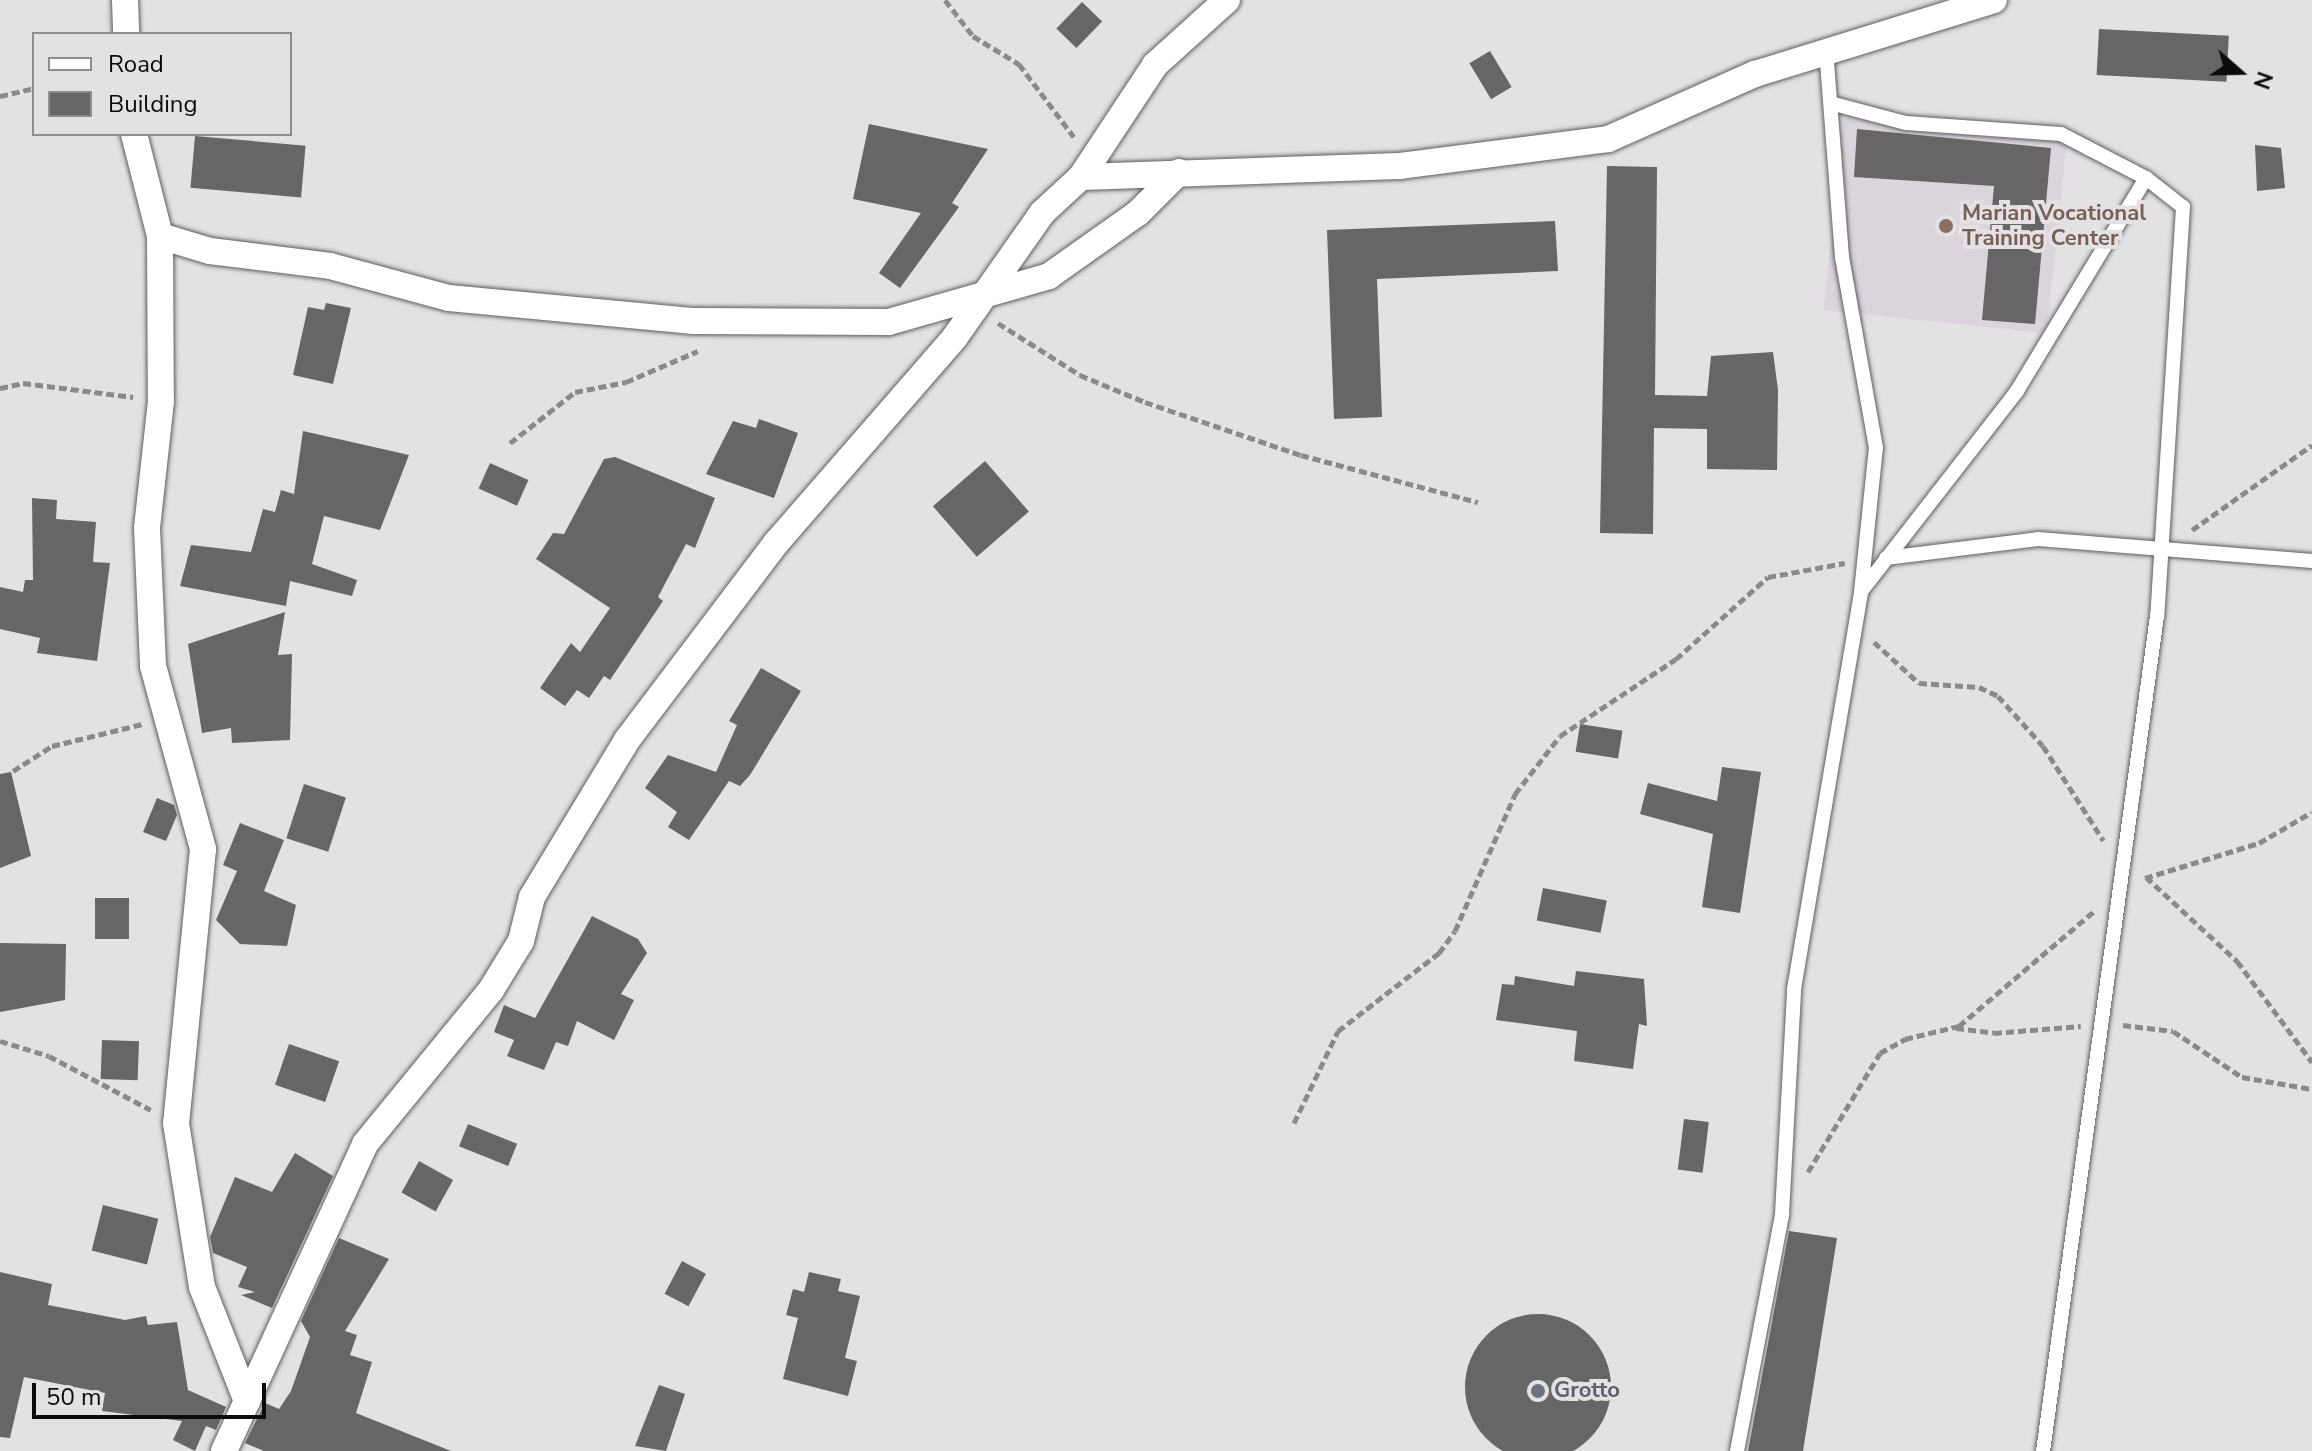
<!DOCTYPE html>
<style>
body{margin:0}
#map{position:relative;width:2312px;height:1451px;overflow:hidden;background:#e3e1e4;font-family:"Nunito Sans",sans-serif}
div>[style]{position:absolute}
.built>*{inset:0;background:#dbd4dd;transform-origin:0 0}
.building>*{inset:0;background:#676566;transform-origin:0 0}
.round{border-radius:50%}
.path>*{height:5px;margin-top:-2.5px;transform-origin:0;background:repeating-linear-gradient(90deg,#8a898b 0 8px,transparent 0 12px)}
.roads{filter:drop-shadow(0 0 2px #5e5d5f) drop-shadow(0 0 2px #5e5d5f)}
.lane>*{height:14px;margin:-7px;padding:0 7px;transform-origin:7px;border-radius:7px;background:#fff}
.street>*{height:26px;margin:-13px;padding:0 13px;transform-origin:13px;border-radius:13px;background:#fff}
.dots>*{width:22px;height:22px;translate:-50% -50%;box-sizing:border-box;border:4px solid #e3e1e4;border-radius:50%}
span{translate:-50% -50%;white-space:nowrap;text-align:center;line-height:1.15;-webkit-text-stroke:8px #e3e1e4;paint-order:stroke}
.education-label{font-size:22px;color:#785e54;font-weight:700}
.left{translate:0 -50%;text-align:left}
.worship-label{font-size:22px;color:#5b616d;font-weight:700}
.legend{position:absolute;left:32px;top:32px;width:260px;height:104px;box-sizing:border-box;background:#e3e1e4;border:2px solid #8d8c8e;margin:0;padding:10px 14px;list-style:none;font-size:24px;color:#0c0c0c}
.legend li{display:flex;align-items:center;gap:16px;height:40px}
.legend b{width:40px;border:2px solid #8d8c8e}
.north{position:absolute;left:2200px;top:32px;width:80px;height:80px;-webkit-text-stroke:6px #e3e1e4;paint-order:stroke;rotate:110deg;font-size:22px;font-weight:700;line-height:32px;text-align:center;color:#0c0c0c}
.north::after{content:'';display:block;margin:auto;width:28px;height:36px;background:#0c0c0c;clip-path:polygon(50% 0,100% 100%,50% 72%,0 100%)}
.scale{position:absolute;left:32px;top:1383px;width:234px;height:36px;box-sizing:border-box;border:4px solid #0c0c0c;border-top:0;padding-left:10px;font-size:24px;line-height:28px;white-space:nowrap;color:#0c0c0c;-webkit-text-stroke:6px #e3e1e4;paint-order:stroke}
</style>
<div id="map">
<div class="built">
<div style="left:1844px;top:118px;width:224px;height:193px;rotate:6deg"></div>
</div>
<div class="building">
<div style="left:1082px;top:2px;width:28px;height:37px;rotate:44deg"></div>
<div style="left:2099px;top:29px;width:130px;height:46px;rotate:3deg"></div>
<div style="left:1490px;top:51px;width:42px;height:24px;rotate:59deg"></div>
<div style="clip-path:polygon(869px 124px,988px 149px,952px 203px,959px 207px,900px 288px,879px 273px,921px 213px,853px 199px)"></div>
<div style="clip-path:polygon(1857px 129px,2051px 148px,2035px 324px,1982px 320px,1994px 186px,1854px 177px)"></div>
<div style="left:195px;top:136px;width:111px;height:52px;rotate:5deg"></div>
<div style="clip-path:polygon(2255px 145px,2281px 148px,2285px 188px,2257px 191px)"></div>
<div style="clip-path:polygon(1607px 166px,1657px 167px,1655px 395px,1707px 396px,1711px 356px,1773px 352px,1778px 390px,1777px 470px,1707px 469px,1707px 429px,1654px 428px,1653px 534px,1600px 533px)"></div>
<div style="clip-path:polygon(1555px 221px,1558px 271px,1377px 279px,1382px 417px,1334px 419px,1327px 230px)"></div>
<div style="clip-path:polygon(326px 303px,351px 308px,333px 384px,293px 375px,308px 307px,324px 310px)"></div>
<div style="clip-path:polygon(759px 419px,798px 433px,774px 498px,706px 474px,733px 421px,756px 428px)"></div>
<div style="clip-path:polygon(303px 431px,409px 455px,380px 530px,324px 516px,312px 564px,357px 580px,352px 596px,290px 581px,286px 606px,180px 586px,191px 545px,251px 552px,263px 509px,275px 512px,281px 490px,294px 494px)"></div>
<div style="clip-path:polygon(615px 457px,715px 498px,695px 548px,686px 544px,658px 597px,663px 601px,610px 680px,604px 676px,589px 698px,577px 690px,565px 706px,540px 688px,571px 643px,580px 652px,610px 608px,536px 559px,553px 533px,564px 534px,604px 459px)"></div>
<div style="left:985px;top:461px;width:67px;height:69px;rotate:49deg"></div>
<div style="left:490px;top:463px;width:42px;height:28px;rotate:24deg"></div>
<div style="clip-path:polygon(32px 498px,57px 500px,56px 519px,96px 522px,93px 562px,110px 563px,97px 661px,37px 653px,40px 638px,0 629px,0 587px,23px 592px,25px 580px,33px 580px)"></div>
<div style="clip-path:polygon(285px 612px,278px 655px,292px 654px,290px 740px,232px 743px,231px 728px,202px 733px,188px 644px)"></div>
<div style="clip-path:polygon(761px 668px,801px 691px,750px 775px,740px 786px,729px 781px,689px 840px,668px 827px,677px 812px,645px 788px,668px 755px,716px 772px,737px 725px,729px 721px)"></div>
<div style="left:1580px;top:724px;width:43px;height:28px;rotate:9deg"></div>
<div style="clip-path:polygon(1722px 767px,1761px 772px,1740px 913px,1702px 907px,1713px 834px,1640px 814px,1648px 783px,1717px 801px)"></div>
<div style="clip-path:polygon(11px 772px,31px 856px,0 868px,0 774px)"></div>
<div style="left:304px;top:784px;width:44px;height:57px;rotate:18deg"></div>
<div style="clip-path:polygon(157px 798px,174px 805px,177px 815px,166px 841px,143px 832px)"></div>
<div style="clip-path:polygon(240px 823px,284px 840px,264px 891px,296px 905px,287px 946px,240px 944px,216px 920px,237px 871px,223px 865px)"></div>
<div style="left:1543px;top:888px;width:65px;height:33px;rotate:11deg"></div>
<div style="left:95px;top:898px;width:34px;height:41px"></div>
<div style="clip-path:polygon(592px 916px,638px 939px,647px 953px,621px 994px,634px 1000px,614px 1040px,577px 1021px,568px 1046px,556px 1042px,544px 1070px,507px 1056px,514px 1040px,494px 1032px,504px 1005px,535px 1018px)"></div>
<div style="clip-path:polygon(0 943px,66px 944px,65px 1000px,0 1012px)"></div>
<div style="clip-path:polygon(1576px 971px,1644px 979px,1647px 1026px,1639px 1024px,1633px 1069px,1574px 1061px,1577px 1031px,1496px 1020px,1502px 984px,1514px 985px,1515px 976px,1574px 986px)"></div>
<div style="left:102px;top:1040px;width:37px;height:39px;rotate:2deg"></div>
<div style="left:289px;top:1044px;width:53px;height:43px;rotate:19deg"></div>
<div style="left:1684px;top:1119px;width:25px;height:51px;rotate:7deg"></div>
<div style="left:468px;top:1124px;width:53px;height:24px;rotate:22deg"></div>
<div style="clip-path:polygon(295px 1153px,333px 1176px,272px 1308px,241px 1295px,255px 1292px,238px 1287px,247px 1267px,213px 1253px,210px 1237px,235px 1177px,272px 1192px)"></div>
<div style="left:419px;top:1161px;width:39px;height:36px;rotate:29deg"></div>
<div style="left:103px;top:1205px;width:57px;height:47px;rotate:14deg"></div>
<div style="clip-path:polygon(1789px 1231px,1837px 1238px,1803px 1451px,1748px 1451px)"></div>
<div style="clip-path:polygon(339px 1238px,389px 1259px,345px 1331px,357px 1335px,350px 1355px,372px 1362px,356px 1413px,451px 1451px,264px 1451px,245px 1443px,265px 1403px,279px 1409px,291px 1391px,310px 1337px,301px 1321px)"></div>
<div style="left:682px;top:1261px;width:27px;height:37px;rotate:28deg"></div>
<div style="clip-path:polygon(0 1272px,52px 1284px,48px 1305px,125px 1320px,146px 1316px,148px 1325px,177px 1322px,188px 1390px,226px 1407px,216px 1430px,206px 1426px,195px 1451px,173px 1440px,182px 1421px,102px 1411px,105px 1393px,24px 1377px,10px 1438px,0 1437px)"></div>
<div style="clip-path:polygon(809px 1272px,841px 1279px,838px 1291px,860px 1296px,845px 1358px,857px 1361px,848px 1396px,783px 1379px,798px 1318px,786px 1315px,793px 1289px,804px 1292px)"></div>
<div class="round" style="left:1465px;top:1314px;width:146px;height:146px"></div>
<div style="clip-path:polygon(659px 1385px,685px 1394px,666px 1451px,635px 1446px)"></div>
</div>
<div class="path">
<div style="left:945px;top:0;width:46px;rotate:52.1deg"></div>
<div style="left:973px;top:36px;width:54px;rotate:31.3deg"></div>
<div style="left:1019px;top:64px;width:91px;rotate:53deg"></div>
<div style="left:0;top:96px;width:35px;rotate:-13deg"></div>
<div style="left:998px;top:323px;width:97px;rotate:32.4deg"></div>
<div style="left:1080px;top:375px;width:70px;rotate:22.6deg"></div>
<div style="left:1145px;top:402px;width:165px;rotate:18.8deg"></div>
<div style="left:1301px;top:455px;width:183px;rotate:14.9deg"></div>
<div style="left:0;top:388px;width:24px;rotate:-12deg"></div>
<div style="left:23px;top:383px;width:111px;rotate:7.3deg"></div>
<div style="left:510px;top:443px;width:83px;rotate:-38.1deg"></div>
<div style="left:575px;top:392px;width:52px;rotate:-11.1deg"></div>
<div style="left:626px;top:382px;width:78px;rotate:-23.3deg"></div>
<div style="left:2192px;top:530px;width:147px;rotate:-35.3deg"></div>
<div style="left:1874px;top:642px;width:61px;rotate:42.3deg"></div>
<div style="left:1919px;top:683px;width:60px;rotate:3.8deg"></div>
<div style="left:1979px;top:687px;width:21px;rotate:25deg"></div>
<div style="left:1998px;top:696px;width:67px;rotate:48deg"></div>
<div style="left:2043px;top:746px;width:112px;rotate:57.4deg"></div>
<div style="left:13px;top:771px;width:46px;rotate:-32.7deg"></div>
<div style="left:52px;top:746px;width:93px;rotate:-13.7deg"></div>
<div style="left:2146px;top:877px;width:124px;rotate:42.7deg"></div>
<div style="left:2237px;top:961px;width:126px;rotate:53.4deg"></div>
<div style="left:2145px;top:878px;width:119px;rotate:-17.1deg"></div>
<div style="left:2259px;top:843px;width:61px;rotate:-30.3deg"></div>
<div style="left:2123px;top:1025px;width:50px;rotate:6.8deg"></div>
<div style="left:2173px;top:1031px;width:83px;rotate:33.7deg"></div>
<div style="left:2242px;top:1077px;width:71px;rotate:9.7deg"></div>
<div style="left:1956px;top:1028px;width:38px;rotate:7deg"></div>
<div style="left:1994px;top:1033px;width:87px;rotate:-4.6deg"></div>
<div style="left:0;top:1041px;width:51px;rotate:17deg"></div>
<div style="left:49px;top:1056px;width:115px;rotate:27.9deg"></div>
<div style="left:1294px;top:1123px;width:102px;rotate:-64.4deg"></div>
<div style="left:1338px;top:1031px;width:128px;rotate:-37.7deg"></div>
<div style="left:1439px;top:953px;width:27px;rotate:-54deg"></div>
<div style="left:1455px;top:931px;width:150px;rotate:-66.3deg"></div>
<div style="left:1515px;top:794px;width:73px;rotate:-52.2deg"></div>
<div style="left:1560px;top:736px;width:139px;rotate:-33.6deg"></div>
<div style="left:1676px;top:659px;width:123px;rotate:-41.7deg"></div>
<div style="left:1768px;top:577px;width:78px;rotate:-10.3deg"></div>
<div style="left:1808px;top:1172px;width:139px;rotate:-58.8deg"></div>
<div style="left:1880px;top:1053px;width:29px;rotate:-29deg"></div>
<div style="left:1905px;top:1039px;width:56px;rotate:-13.5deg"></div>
<div style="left:1959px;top:1026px;width:177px;rotate:-40.4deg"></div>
</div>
<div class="roads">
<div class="lane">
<div style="left:1834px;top:104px;width:74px;rotate:14.8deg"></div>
<div style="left:1906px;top:123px;width:155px;rotate:4.1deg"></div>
<div style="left:2061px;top:134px;width:96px;rotate:27.4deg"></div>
<div style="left:2146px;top:178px;width:47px;rotate:38.1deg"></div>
<div style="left:2183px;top:207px;width:410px;rotate:93.6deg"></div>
<div style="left:2157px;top:616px;width:843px;rotate:97.77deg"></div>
<div style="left:1886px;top:558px;width:153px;rotate:-7.1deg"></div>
<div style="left:2038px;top:539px;width:275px;rotate:4.6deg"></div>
<div style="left:1863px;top:589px;width:251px;rotate:-52.1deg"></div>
<div style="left:2017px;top:391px;width:249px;rotate:-58.8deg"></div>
<div style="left:1737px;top:1451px;width:241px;rotate:-79.2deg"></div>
<div style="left:1782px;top:1214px;width:225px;rotate:-86.9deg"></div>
<div style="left:1794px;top:989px;width:403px;rotate:-80.4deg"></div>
<div style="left:1861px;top:592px;width:145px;rotate:-84.1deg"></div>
<div style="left:1876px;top:448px;width:194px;rotate:-100.1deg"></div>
<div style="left:1842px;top:257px;width:209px;rotate:-94.4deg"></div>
</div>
<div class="street">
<div style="left:125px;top:0;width:34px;rotate:88deg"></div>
<div style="left:134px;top:134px;width:105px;rotate:75.7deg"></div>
<div style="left:160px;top:236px;width:165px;rotate:89.7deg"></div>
<div style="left:161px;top:401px;width:128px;rotate:96.3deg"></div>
<div style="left:147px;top:528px;width:138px;rotate:87.5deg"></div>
<div style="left:153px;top:666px;width:190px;rotate:74.7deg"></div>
<div style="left:203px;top:849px;width:275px;rotate:95.6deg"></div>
<div style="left:176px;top:1123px;width:166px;rotate:81deg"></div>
<div style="left:202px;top:1287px;width:123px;rotate:68.5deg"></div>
<div style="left:1081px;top:177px;width:319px;rotate:-2deg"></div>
<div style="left:1400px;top:166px;width:210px;rotate:-7.4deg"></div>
<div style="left:1608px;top:139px;width:161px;rotate:-23.9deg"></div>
<div style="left:1755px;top:74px;width:250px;rotate:-17.2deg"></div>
<div style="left:160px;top:236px;width:52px;rotate:16.7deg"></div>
<div style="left:210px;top:251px;width:121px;rotate:7.1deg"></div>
<div style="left:330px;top:266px;width:123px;rotate:15.1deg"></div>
<div style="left:449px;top:298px;width:246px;rotate:5.4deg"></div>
<div style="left:694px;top:321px;width:195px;rotate:0.3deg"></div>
<div style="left:889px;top:322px;width:166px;rotate:-16deg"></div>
<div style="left:1049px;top:276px;width:109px;rotate:-35.3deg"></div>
<div style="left:1138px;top:213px;width:58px;rotate:-45deg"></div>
<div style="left:224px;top:1451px;width:338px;rotate:-65.3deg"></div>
<div style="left:365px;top:1144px;width:199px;rotate:-50.7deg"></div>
<div style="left:491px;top:990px;width:57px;rotate:-58.5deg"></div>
<div style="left:521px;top:941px;width:45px;rotate:-76deg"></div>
<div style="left:532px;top:897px;width:184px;rotate:-58.8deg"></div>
<div style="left:627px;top:740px;width:248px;rotate:-52.9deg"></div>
<div style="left:777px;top:542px;width:271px;rotate:-49deg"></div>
<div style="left:955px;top:337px;width:151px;rotate:-54.9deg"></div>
<div style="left:1042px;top:213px;width:53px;rotate:-42.7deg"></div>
<div style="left:1081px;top:177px;width:134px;rotate:-56.5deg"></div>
<div style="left:1155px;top:65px;width:97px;rotate:-42.1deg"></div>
</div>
</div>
<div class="dots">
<div style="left:1946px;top:226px;background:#8d6e63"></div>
<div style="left:1538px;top:1391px;background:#6b7280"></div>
</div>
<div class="education-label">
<span class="left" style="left:1962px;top:226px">Marian Vocational<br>Training Center</span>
</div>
<div class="worship-label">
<span class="left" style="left:1554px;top:1391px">Grotto</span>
</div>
<ul class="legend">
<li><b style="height:10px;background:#fff"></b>Road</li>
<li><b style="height:22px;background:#676566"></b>Building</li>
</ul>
<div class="north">N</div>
<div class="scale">50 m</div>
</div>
